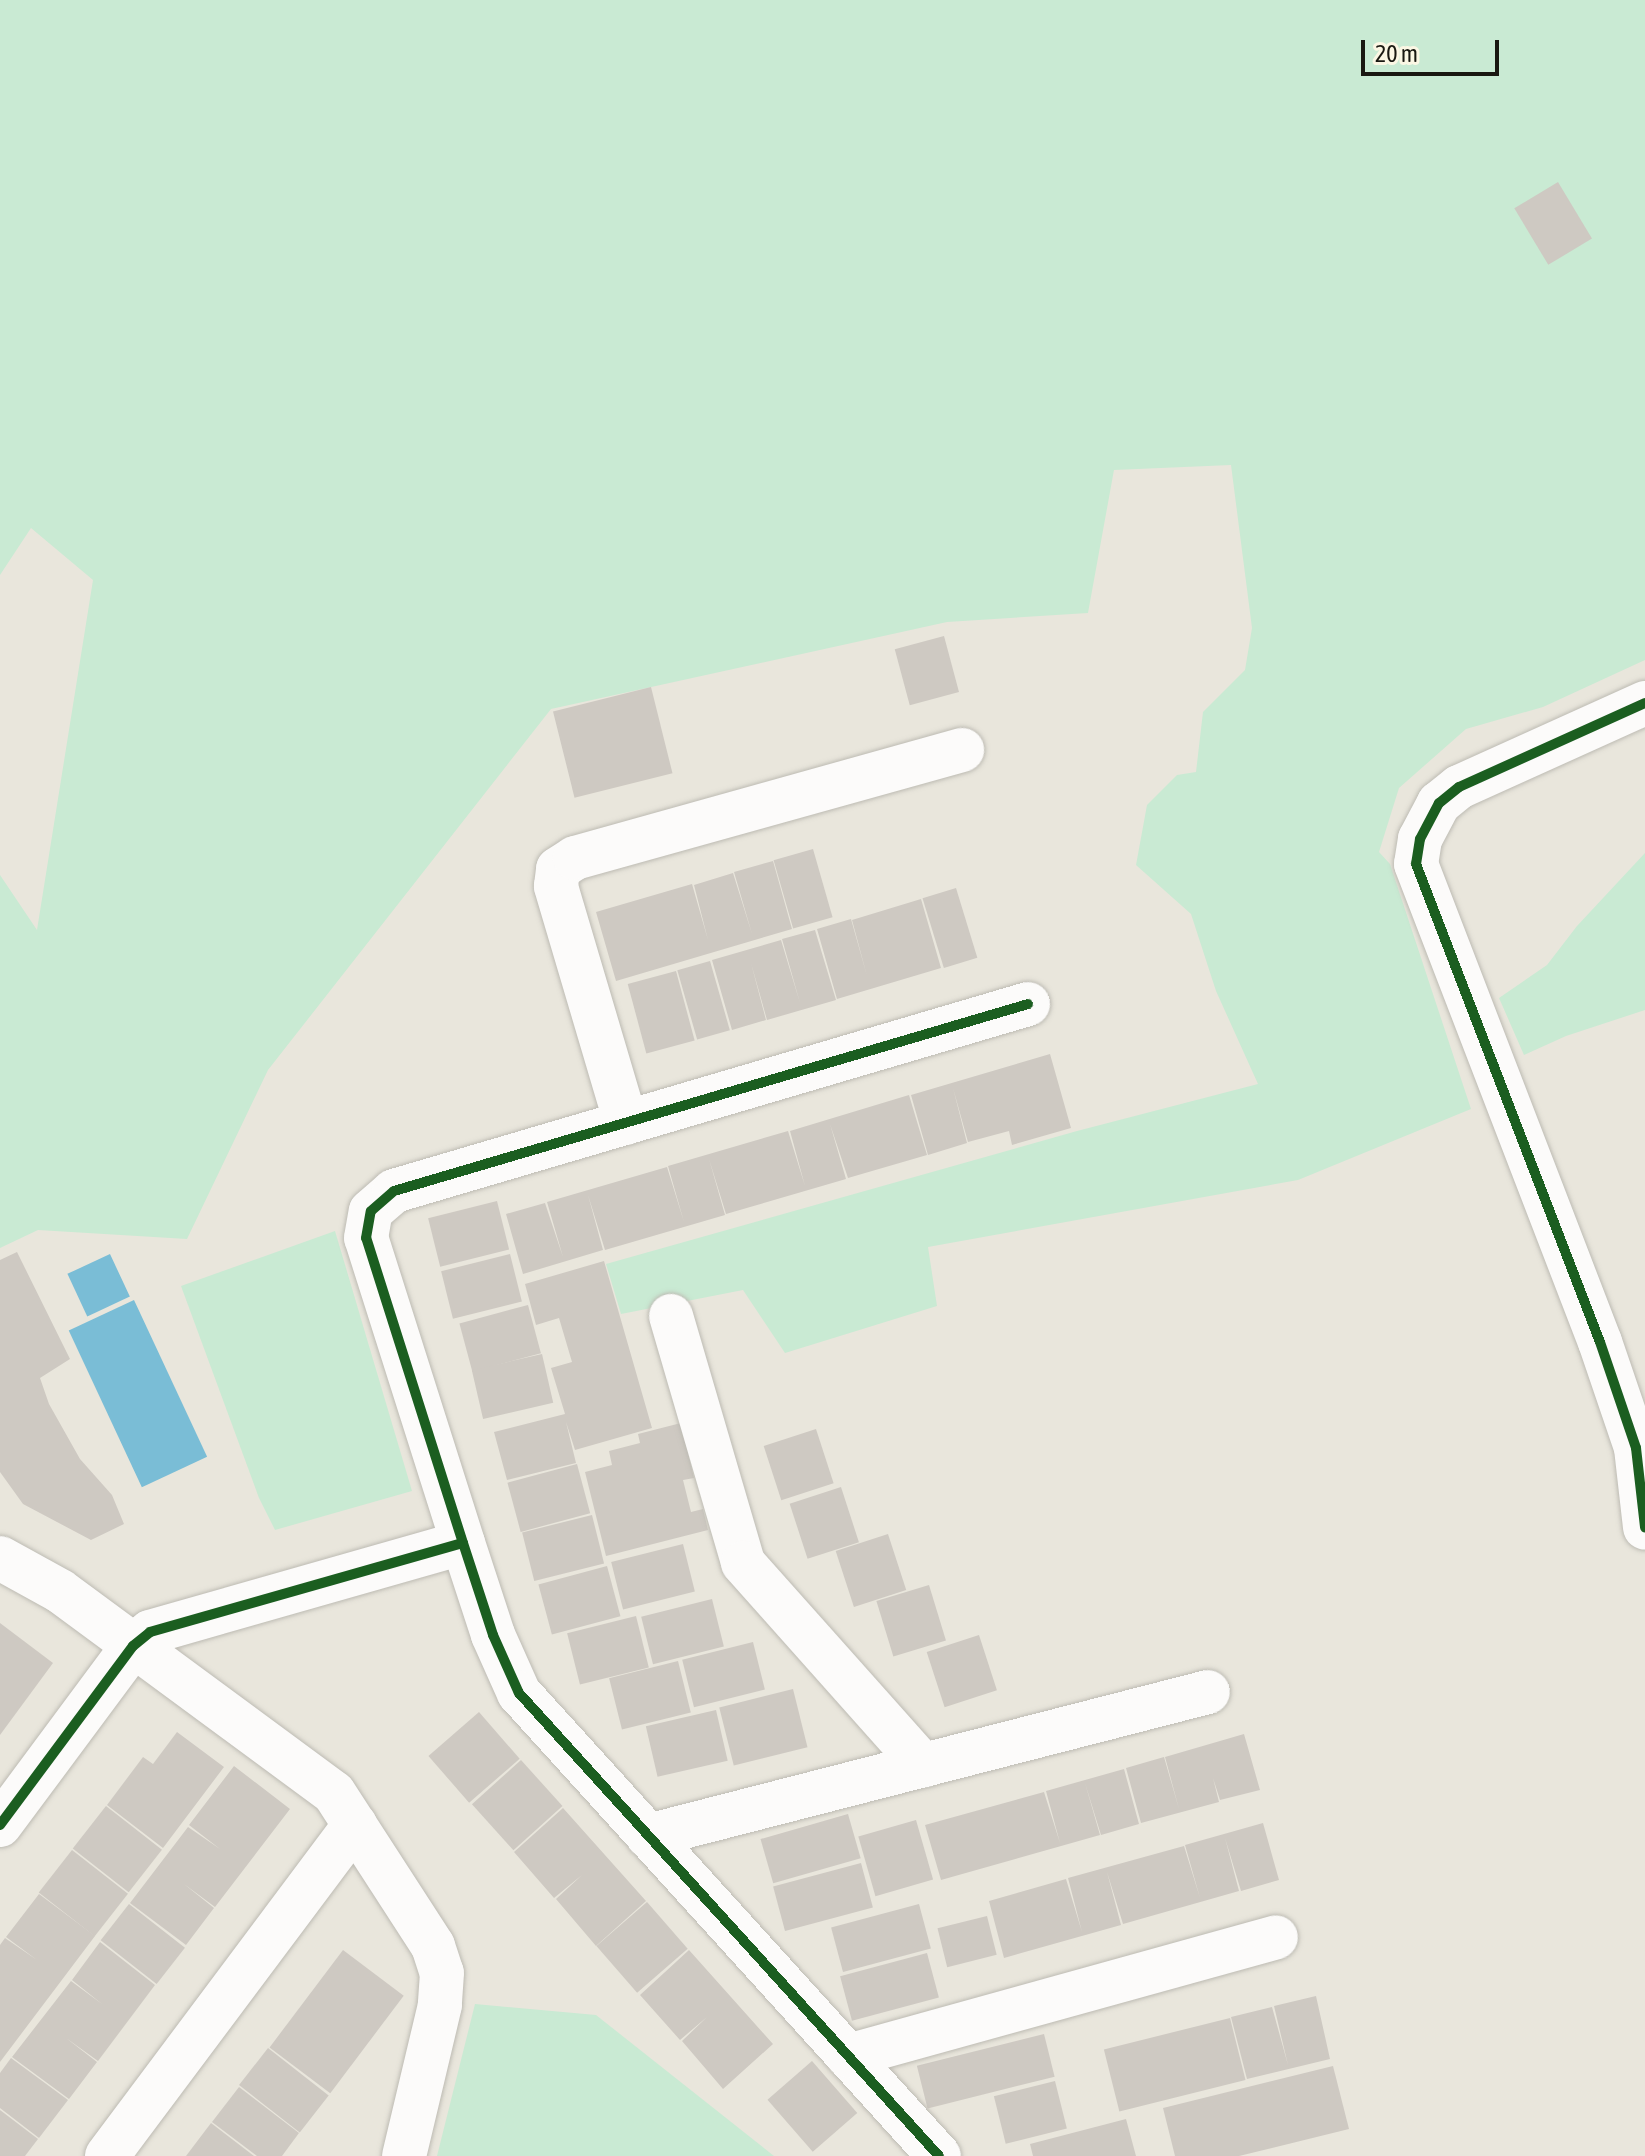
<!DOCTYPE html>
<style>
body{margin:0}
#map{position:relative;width:1645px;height:2156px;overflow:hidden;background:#e9e6dc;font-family:"Asap Condensed",sans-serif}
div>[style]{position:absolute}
.green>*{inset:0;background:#c9ead3}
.water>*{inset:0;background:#7abdd6;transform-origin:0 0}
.building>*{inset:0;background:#cec9c2;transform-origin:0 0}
.roads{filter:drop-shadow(0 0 2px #bdbbb3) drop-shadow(0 0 2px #bdbbb3)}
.minor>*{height:44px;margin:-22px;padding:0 22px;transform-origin:22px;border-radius:22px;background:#fcfbfa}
.cycleway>*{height:10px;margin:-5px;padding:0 5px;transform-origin:5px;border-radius:5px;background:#1b5e20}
span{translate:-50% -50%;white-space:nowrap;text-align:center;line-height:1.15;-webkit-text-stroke:6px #fbf7e4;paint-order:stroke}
.scale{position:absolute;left:1361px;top:40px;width:138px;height:36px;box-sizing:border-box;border:4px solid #191811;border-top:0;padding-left:10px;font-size:24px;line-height:28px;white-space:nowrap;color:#191811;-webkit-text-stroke:6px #fbf7e4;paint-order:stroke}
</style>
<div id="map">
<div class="green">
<div style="clip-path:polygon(0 0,1645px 0,1645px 660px,1543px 707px,1466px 729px,1399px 788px,1379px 852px,1390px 864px,1471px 1109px,1298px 1180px,928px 1247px,937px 1306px,785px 1353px,743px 1290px,621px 1314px,606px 1264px,1077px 1131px,1258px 1084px,1216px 991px,1191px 914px,1136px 865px,1147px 805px,1177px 775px,1196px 772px,1203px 712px,1245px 670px,1252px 628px,1231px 465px,1114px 470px,1088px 613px,947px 622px,551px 709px,268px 1070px,187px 1239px,38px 1230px,0 1248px,0 875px,37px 930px,93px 580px,31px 528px,0 575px)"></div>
<div style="clip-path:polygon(1645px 853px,1645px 1010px,1566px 1036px,1524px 1055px,1499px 998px,1547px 965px,1577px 926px)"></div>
<div style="clip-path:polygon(335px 1231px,412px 1491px,275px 1530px,259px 1498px,181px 1286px)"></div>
<div style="clip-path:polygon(475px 2004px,596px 2015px,774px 2156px,437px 2156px)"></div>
</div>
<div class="water">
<div style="left:110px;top:1254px;width:47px;height:47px;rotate:65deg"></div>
<div style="left:134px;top:1300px;width:173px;height:72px;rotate:65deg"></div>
</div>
<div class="building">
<div style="left:1558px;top:182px;width:66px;height:51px;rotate:59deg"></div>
<div style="left:944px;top:636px;width:58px;height:51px;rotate:75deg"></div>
<div style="left:651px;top:687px;width:89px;height:101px;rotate:76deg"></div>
<div style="left:813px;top:849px;width:71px;height:41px;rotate:74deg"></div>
<div style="clip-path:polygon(773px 861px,792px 929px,616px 981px,596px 912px,692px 884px,708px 940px,694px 885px,733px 873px,752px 934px,734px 872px)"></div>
<div style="left:956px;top:888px;width:73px;height:35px;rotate:73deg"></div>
<div style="clip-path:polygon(921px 899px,941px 968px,837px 999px,817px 929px,851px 919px,867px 976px,852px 920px)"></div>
<div style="clip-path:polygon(815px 930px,836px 1000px,767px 1020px,751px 963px,766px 1020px,732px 1030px,712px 960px,781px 940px,800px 1003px,782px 939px)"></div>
<div style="left:710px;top:961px;width:72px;height:34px;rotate:74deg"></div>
<div style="left:676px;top:971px;width:72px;height:50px;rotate:75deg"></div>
<div style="clip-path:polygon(1050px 1054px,1071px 1128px,1012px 1145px,1009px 1131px,968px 1142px,953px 1088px,967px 1143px,928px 1155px,911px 1095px)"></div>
<div style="clip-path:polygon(909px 1095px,927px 1155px,848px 1178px,830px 1124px,846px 1179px,726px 1214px,709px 1159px,725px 1215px,605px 1250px,588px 1195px,603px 1250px,523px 1274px,506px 1214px,545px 1203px,563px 1257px,547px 1202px,667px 1167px,684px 1222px,668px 1166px,788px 1131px,805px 1186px,790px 1131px)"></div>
<div style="left:497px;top:1201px;width:50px;height:71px;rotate:76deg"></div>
<div style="clip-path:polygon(17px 1252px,70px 1359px,40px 1378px,49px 1404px,80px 1459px,112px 1495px,124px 1524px,91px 1540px,23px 1504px,0 1472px,0 1260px)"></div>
<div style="left:510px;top:1254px;width:49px;height:71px;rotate:76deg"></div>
<div style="clip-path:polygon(604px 1261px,652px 1428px,575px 1450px,566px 1422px,576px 1463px,507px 1480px,494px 1432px,565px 1414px,551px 1368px,572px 1362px,559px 1318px,536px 1325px,525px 1284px)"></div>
<div style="left:528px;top:1305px;width:50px;height:71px;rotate:75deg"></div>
<div style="left:542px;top:1354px;width:50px;height:72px;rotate:77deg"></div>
<div style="clip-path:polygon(681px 1423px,694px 1478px,683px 1480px,691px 1512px,703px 1509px,708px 1530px,606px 1556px,585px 1472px,612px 1465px,609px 1451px,640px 1443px,638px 1434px)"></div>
<div style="left:816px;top:1429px;width:57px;height:55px;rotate:72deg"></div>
<div style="left:577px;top:1464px;width:51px;height:72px;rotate:75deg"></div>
<div style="left:841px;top:1487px;width:58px;height:54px;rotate:72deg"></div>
<div style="left:592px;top:1515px;width:50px;height:72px;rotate:76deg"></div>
<div style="left:888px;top:1534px;width:59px;height:55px;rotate:72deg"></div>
<div style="left:683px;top:1544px;width:49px;height:74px;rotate:76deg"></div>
<div style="left:607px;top:1566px;width:52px;height:71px;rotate:75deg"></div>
<div style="left:929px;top:1585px;width:58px;height:55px;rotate:73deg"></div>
<div style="left:712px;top:1599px;width:49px;height:73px;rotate:76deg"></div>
<div style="left:636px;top:1616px;width:53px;height:71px;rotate:76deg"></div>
<div style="clip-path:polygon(0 1623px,53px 1663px,0 1735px)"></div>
<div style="left:979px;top:1635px;width:58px;height:55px;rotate:72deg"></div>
<div style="left:753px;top:1642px;width:49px;height:73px;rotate:76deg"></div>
<div style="left:678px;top:1661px;width:53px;height:71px;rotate:76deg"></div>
<div style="left:793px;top:1689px;width:60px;height:76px;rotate:76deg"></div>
<div style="left:716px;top:1710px;width:52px;height:72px;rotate:77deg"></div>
<div style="left:479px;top:1712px;width:62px;height:67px;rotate:49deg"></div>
<div style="clip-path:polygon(177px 1732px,224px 1767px,163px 1848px,107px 1805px,143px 1757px,153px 1764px)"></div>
<div style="clip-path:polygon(1244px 1734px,1260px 1790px,1220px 1800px,1213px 1778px,1219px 1802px,1141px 1823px,1126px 1768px,1164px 1757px,1179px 1809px,1165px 1757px)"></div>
<div style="left:521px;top:1760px;width:62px;height:66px;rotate:48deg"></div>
<div style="clip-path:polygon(234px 1766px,290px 1809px,215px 1907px,184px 1884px,214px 1908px,186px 1945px,130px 1903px,188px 1827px,220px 1849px,189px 1825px)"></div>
<div style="clip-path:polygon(1124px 1769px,1139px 1824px,1101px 1835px,1085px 1783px,1100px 1835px,941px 1880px,925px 1825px,1044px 1792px,1060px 1843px,1046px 1791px)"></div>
<div style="left:106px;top:1806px;width:71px;height:54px;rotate:38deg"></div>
<div style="clip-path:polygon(563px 1808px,646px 1901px,596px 1946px,556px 1899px,582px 1875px,554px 1898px,514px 1852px)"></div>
<div style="left:848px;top:1814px;width:46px;height:91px;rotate:74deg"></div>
<div style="left:916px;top:1820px;width:62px;height:60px;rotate:74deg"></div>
<div style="clip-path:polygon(1263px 1823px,1279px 1880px,1241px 1891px,1225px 1838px,1239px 1891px,1123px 1924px,1107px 1872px,1121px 1925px,1004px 1958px,989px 1901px,1066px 1879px,1082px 1932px,1068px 1878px,1184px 1846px,1200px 1898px,1185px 1845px)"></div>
<div style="left:72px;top:1850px;width:71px;height:54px;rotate:38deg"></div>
<div style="left:861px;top:1863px;width:46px;height:91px;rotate:75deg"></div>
<div style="clip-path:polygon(39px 1894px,95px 1936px,0 2062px,0 1945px,5px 1938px,37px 1960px,6px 1937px)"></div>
<div style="left:647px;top:1902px;width:62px;height:67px;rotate:49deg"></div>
<div style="left:129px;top:1904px;width:71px;height:46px;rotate:38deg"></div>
<div style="left:919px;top:1904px;width:46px;height:91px;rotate:75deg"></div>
<div style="left:987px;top:1916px;width:40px;height:51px;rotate:76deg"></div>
<div style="clip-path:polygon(100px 1942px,155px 1985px,98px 2061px,66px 2038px,97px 2062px,69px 2099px,12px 2057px,71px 1981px,102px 2004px,72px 1980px)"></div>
<div style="left:343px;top:1950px;width:76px;height:122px;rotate:37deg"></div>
<div style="clip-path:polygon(689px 1950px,773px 2044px,723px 2089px,682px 2041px,707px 2017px,680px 2040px,640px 1995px)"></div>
<div style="left:927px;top:1953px;width:46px;height:90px;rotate:75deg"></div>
<div style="clip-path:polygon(1316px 1996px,1330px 2059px,1247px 2079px,1231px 2017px,1272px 2007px,1288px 2065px,1274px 2006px)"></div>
<div style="left:1230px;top:2018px;width:64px;height:130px;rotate:76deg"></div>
<div style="left:1044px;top:2034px;width:44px;height:131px;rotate:76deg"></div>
<div style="left:268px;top:2048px;width:77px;height:47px;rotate:38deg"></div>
<div style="clip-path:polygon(11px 2058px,68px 2100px,39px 2138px,0 2108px,0 2073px)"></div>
<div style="left:812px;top:2061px;width:69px;height:59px;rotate:49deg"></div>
<div style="clip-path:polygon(1333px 2066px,1349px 2129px,1239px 2156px,1175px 2156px,1163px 2108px)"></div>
<div style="left:1055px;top:2081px;width:49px;height:63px;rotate:76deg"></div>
<div style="clip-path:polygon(239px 2087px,299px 2133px,282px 2156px,257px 2156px,212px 2122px)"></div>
<div style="clip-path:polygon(0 2110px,38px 2139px,25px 2156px,0 2156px)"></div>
<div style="clip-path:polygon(1126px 2119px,1136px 2156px,1033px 2156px,1030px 2144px)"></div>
<div style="clip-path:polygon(211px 2123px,254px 2156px,186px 2156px)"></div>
</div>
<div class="roads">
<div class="minor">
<div style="left:1645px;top:703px;width:204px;rotate:155.7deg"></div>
<div style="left:1459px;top:787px;width:26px;rotate:141deg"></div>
<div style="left:1439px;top:803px;width:41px;rotate:117.8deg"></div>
<div style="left:1420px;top:839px;width:25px;rotate:99deg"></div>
<div style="left:1416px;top:864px;width:512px;rotate:68.95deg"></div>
<div style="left:1600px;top:1342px;width:112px;rotate:71.2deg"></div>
<div style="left:1636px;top:1448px;width:80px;rotate:83.5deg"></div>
<div style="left:626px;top:1123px;width:247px;rotate:-106.5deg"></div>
<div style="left:556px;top:886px;width:17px;rotate:-83deg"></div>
<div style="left:558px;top:869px;width:20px;rotate:-33deg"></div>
<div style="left:575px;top:858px;width:402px;rotate:-15.6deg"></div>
<div style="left:671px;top:1316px;width:257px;rotate:73.7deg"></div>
<div style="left:743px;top:1563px;width:271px;rotate:48.3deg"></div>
<div style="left:463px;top:1543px;width:97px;rotate:71.9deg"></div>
<div style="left:493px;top:1635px;width:64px;rotate:65.9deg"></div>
<div style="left:519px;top:1693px;width:625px;rotate:47.79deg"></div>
<div style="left:0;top:1558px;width:68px;rotate:28.8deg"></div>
<div style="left:60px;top:1591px;width:340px;rotate:36.4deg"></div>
<div style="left:334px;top:1793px;width:182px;rotate:57.1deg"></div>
<div style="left:433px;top:1946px;width:28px;rotate:72deg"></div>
<div style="left:442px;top:1973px;width:32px;rotate:94deg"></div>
<div style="left:440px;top:2005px;width:155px;rotate:103.4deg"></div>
<div style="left:0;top:1825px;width:223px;rotate:-53.4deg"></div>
<div style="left:133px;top:1646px;width:22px;rotate:-39deg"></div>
<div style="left:150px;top:1632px;width:325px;rotate:-15.9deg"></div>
<div style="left:463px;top:1543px;width:320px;rotate:-107.6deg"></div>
<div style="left:366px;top:1238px;width:27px;rotate:-80deg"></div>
<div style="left:371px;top:1211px;width:30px;rotate:-41deg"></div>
<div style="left:394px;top:1191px;width:661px;rotate:-16.43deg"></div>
<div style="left:648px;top:1836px;width:578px;rotate:-14.42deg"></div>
<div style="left:848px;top:2056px;width:444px;rotate:-15.5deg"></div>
<div style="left:107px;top:2156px;width:414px;rotate:-53.2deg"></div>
</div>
</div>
<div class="cycleway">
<div style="left:1645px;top:703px;width:204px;rotate:155.7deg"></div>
<div style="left:1459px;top:787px;width:26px;rotate:141deg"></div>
<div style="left:1439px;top:803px;width:41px;rotate:117.8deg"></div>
<div style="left:1420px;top:839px;width:25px;rotate:99deg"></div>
<div style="left:1416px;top:864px;width:512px;rotate:68.95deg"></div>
<div style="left:1600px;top:1342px;width:112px;rotate:71.2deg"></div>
<div style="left:1636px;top:1448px;width:80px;rotate:83.5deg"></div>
<div style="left:463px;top:1543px;width:97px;rotate:71.9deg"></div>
<div style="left:493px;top:1635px;width:64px;rotate:65.9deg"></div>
<div style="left:519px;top:1693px;width:625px;rotate:47.79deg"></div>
<div style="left:0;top:1825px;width:223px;rotate:-53.4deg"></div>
<div style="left:133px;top:1646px;width:22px;rotate:-39deg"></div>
<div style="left:150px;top:1632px;width:325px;rotate:-15.9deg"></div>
<div style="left:463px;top:1543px;width:320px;rotate:-107.6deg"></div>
<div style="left:366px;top:1238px;width:27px;rotate:-80deg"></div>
<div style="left:371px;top:1211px;width:30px;rotate:-41deg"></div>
<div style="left:394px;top:1191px;width:661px;rotate:-16.43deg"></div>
</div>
<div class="scale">20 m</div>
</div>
